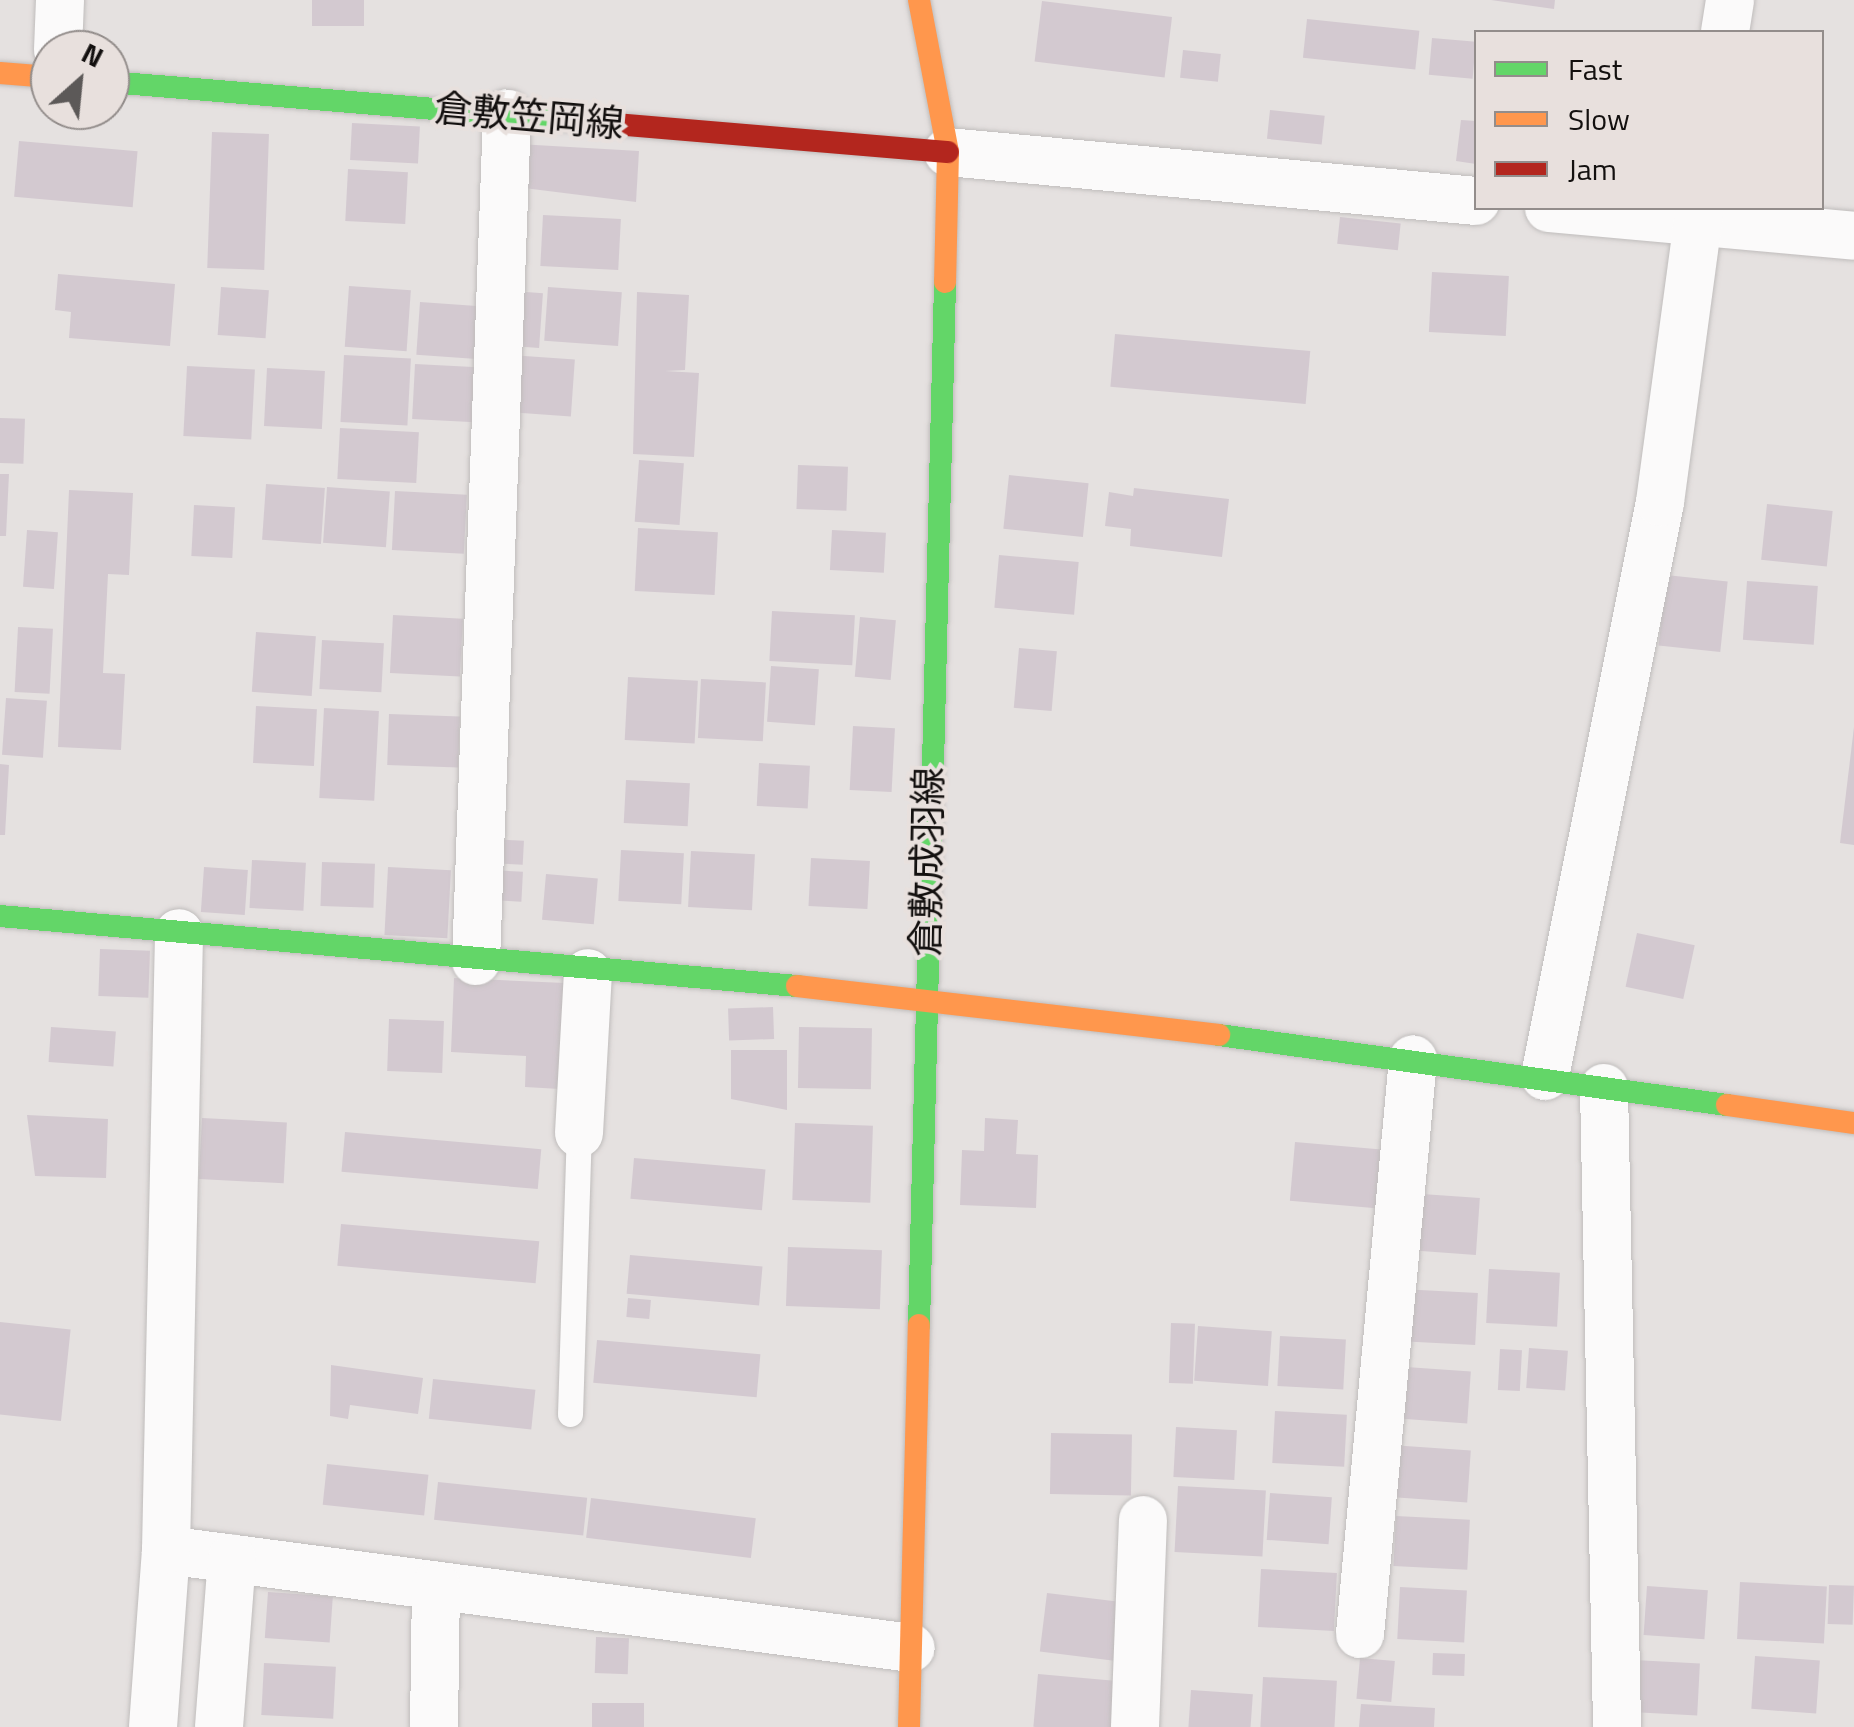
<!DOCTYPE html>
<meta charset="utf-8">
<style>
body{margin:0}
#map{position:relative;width:1854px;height:1727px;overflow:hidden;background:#e5e1e0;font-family:"Titillium Web","Noto Sans JP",sans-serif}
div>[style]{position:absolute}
.building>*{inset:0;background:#d3c9d0;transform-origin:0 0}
.roads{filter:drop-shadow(0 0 2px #c0bdbc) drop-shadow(0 0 2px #c0bdbc)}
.lane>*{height:25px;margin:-12.5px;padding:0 12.5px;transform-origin:12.5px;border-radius:12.5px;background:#fbfafa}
.street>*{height:48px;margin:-24px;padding:0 24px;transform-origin:24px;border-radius:24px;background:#fbfafa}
.fast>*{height:22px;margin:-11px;padding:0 11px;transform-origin:11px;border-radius:11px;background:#63d668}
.slow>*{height:22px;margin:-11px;padding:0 11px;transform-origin:11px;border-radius:11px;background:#ff974d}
.jam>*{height:22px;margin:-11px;padding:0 11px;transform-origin:11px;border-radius:11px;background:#b3261e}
span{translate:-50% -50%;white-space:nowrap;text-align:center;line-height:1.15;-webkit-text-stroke:8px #e8e0dd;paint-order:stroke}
.street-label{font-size:38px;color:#13100f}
.legend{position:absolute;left:1474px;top:30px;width:350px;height:180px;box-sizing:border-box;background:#e8e0dd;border:2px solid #938d8b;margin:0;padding:12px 18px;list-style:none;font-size:30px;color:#13100f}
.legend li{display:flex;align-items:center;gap:20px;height:50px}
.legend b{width:50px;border:2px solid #938d8b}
.north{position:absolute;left:30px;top:30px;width:100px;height:100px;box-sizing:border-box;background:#e8e0dd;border:2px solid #938d8b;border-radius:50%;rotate:27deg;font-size:28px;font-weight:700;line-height:40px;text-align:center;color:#13100f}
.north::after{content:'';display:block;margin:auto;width:35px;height:45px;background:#5c5958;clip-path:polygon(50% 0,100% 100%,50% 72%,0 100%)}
</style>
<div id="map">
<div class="building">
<div style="left:312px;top:0;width:52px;height:26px"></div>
<div style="clip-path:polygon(1491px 0,1555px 0,1554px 9px)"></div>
<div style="left:1042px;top:1px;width:131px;height:61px;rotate:7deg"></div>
<div style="left:1307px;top:19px;width:113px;height:39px;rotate:6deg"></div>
<div style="left:1432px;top:38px;width:44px;height:37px;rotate:5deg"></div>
<div style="left:1183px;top:50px;width:38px;height:28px;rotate:6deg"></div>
<div style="left:1270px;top:110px;width:55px;height:29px;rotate:6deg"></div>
<div style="clip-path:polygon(1461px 120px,1476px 121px,1476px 164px,1456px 161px)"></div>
<div style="left:352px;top:123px;width:68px;height:37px;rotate:3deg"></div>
<div style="left:212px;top:132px;width:57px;height:136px;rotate:2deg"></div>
<div style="left:19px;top:141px;width:119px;height:56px;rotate:5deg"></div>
<div style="clip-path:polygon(518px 144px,639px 151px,636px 202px,516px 187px)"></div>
<div style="left:348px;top:169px;width:60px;height:52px;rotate:3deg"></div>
<div style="left:543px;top:215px;width:78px;height:51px;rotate:3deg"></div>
<div style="left:1340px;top:217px;width:61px;height:27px;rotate:6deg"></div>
<div style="left:1432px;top:272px;width:77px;height:60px;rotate:3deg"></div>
<div style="clip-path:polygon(58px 274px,175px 284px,170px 346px,69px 338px,71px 312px,55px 310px)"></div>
<div style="left:349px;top:286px;width:62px;height:61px;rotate:4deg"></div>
<div style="left:221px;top:287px;width:48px;height:48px;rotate:4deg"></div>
<div style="left:548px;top:287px;width:74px;height:54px;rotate:4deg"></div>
<div style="left:512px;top:291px;width:31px;height:55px;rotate:4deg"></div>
<div style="clip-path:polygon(637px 292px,689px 295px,685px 370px,665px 371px,699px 373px,694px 457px,633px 454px)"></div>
<div style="left:420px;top:302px;width:64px;height:53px;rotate:4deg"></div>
<div style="left:1115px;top:334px;width:196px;height:53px;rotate:5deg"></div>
<div style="left:344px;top:355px;width:67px;height:67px;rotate:3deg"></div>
<div style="left:510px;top:355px;width:65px;height:57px;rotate:4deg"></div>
<div style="left:415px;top:364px;width:63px;height:55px;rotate:3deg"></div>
<div style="left:187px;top:366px;width:68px;height:70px;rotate:3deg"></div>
<div style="left:267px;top:368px;width:58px;height:58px;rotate:3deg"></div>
<div style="left:0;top:418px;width:25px;height:45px;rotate:2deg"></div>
<div style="left:340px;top:428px;width:79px;height:51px;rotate:3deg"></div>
<div style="left:639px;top:460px;width:45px;height:62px;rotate:4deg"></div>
<div style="left:798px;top:465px;width:50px;height:44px;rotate:2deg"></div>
<div style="clip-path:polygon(0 474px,9px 474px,6px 536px,0 536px)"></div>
<div style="left:1009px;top:475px;width:80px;height:54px;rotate:6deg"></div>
<div style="left:266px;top:484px;width:59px;height:56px;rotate:4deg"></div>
<div style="left:327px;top:487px;width:63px;height:56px;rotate:4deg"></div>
<div style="clip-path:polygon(1134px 488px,1229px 499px,1222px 557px,1130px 546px,1131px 529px,1105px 526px,1109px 492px,1133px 496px)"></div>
<div style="clip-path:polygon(69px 490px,133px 493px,129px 575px,108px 574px,103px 673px,125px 674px,121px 750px,58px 747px)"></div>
<div style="left:395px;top:491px;width:72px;height:59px;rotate:3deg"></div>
<div style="left:1767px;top:504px;width:66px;height:56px;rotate:6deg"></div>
<div style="left:194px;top:505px;width:41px;height:51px;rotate:3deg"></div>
<div style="left:638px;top:528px;width:80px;height:63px;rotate:3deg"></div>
<div style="left:27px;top:530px;width:31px;height:57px;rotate:4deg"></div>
<div style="left:832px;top:530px;width:54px;height:40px;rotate:3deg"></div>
<div style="left:999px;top:555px;width:80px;height:53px;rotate:5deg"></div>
<div style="left:1666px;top:575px;width:62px;height:71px;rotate:6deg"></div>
<div style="left:1747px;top:581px;width:71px;height:59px;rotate:4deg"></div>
<div style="left:772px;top:611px;width:83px;height:50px;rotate:3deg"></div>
<div style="left:393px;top:615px;width:70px;height:58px;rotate:3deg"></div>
<div style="left:860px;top:617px;width:36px;height:60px;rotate:5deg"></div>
<div style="left:18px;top:627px;width:35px;height:65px;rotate:3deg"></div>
<div style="left:256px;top:632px;width:60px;height:60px;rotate:4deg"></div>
<div style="left:322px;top:640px;width:62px;height:49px;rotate:3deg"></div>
<div style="left:1019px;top:648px;width:38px;height:60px;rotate:5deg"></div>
<div style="left:771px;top:666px;width:48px;height:56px;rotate:4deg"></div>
<div style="left:628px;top:677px;width:70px;height:63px;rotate:3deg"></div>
<div style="left:701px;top:679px;width:65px;height:59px;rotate:3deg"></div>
<div style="left:6px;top:698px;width:41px;height:57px;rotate:4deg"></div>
<div style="left:256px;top:706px;width:61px;height:57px;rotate:3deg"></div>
<div style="left:324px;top:708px;width:55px;height:90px;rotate:3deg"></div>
<div style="left:389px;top:714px;width:71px;height:51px;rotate:2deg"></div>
<div style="left:853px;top:726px;width:42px;height:64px;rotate:3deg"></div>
<div style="clip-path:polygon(1854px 727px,1854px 845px,1840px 843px)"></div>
<div style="left:759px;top:763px;width:51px;height:43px;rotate:3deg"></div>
<div style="clip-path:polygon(0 764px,9px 765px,5px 835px,0 835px)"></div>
<div style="left:626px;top:780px;width:64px;height:43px;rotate:3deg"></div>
<div style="left:490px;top:839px;width:34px;height:24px;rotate:3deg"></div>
<div style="left:621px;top:850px;width:63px;height:51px;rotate:3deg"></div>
<div style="left:691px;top:851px;width:64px;height:56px;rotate:3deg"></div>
<div style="left:811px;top:858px;width:59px;height:48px;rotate:3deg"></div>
<div style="left:252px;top:860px;width:54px;height:48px;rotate:3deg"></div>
<div style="left:322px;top:862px;width:53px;height:44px;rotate:2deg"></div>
<div style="left:204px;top:867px;width:44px;height:45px;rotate:4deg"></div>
<div style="left:388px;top:867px;width:63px;height:68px;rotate:3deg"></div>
<div style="left:490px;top:870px;width:33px;height:30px;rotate:3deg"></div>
<div style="left:546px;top:874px;width:52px;height:46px;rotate:5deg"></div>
<div style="left:1637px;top:933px;width:59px;height:55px;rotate:12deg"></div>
<div style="left:100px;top:949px;width:50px;height:47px;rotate:2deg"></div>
<div style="clip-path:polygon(454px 978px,565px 983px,560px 1089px,525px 1087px,526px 1056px,451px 1052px)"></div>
<div style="left:773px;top:1007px;width:32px;height:45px;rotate:88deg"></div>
<div style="left:389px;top:1019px;width:55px;height:52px;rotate:2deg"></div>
<div style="left:51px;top:1027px;width:65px;height:35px;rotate:4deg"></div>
<div style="left:799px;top:1027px;width:73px;height:61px;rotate:1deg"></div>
<div style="clip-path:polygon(731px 1050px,787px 1050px,787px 1110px,731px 1099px)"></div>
<div style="clip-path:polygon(27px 1115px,108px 1119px,106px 1178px,35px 1176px)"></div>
<div style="left:202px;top:1118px;width:85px;height:61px;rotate:3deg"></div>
<div style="clip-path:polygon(985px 1118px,1018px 1120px,1016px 1154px,1038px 1155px,1036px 1208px,960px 1205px,962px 1150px,984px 1151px)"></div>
<div style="left:795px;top:1123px;width:78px;height:77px;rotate:2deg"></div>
<div style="left:345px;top:1132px;width:197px;height:40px;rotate:5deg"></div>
<div style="left:1295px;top:1142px;width:101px;height:59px;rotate:5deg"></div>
<div style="left:634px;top:1158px;width:132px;height:41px;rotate:5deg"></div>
<div style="left:1422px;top:1194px;width:58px;height:57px;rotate:4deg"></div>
<div style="left:341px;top:1224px;width:199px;height:42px;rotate:5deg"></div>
<div style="left:788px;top:1247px;width:94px;height:59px;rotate:2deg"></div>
<div style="left:630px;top:1255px;width:133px;height:39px;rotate:5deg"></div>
<div style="left:1489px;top:1269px;width:71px;height:54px;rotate:3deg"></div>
<div style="left:1400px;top:1289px;width:78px;height:52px;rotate:3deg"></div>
<div style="left:628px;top:1298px;width:23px;height:19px;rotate:5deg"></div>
<div style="left:0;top:1322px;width:71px;height:92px;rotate:6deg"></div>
<div style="left:1171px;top:1323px;width:24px;height:60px;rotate:2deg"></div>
<div style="left:1198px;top:1326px;width:74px;height:55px;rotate:4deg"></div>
<div style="left:1280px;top:1336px;width:66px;height:50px;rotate:3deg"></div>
<div style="left:597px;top:1340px;width:164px;height:43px;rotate:5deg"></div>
<div style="left:1529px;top:1348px;width:39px;height:40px;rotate:4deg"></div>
<div style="left:1500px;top:1349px;width:22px;height:41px;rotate:3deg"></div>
<div style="clip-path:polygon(331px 1365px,423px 1378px,418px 1414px,350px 1405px,348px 1419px,330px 1416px)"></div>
<div style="left:1406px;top:1367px;width:65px;height:52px;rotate:4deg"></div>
<div style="left:433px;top:1379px;width:103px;height:40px;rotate:6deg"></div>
<div style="left:1275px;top:1411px;width:72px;height:52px;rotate:3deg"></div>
<div style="left:1176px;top:1427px;width:61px;height:50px;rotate:3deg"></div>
<div style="left:1051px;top:1433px;width:81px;height:61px;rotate:1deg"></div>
<div style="left:1391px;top:1445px;width:80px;height:52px;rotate:4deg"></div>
<div style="left:327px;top:1464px;width:102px;height:41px;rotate:6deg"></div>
<div style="left:438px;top:1482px;width:150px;height:38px;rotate:6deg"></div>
<div style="left:1178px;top:1486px;width:88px;height:66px;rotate:3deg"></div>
<div style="left:1270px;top:1493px;width:62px;height:47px;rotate:4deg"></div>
<div style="left:591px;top:1498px;width:166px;height:40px;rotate:7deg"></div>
<div style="left:1396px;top:1516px;width:74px;height:50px;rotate:3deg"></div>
<div style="left:1261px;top:1569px;width:76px;height:58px;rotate:3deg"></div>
<div style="left:1740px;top:1582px;width:87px;height:57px;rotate:3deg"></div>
<div style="left:1829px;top:1585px;width:25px;height:39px;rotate:2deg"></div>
<div style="left:1647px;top:1586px;width:61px;height:49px;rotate:4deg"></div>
<div style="left:1400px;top:1587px;width:67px;height:52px;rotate:3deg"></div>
<div style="left:268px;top:1592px;width:65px;height:46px;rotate:4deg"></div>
<div style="left:1047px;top:1593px;width:81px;height:59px;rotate:7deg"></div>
<div style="left:596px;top:1637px;width:33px;height:36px;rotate:2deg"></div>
<div style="left:1433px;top:1653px;width:32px;height:22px;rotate:2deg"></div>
<div style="left:1755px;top:1656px;width:65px;height:53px;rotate:4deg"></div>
<div style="left:1360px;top:1658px;width:35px;height:41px;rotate:5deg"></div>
<div style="left:1634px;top:1660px;width:66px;height:52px;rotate:3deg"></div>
<div style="left:264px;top:1663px;width:72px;height:52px;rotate:3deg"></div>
<div style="left:1038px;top:1674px;width:85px;height:53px;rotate:5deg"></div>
<div style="left:1263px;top:1677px;width:74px;height:50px;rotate:3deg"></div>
<div style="left:1191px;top:1690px;width:62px;height:37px;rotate:4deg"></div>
<div style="left:592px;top:1703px;width:52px;height:24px"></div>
<div style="clip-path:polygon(1361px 1704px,1435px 1708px,1434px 1727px,1359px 1727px)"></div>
</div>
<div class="roads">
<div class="lane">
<div style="left:570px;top:1414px;width:281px;rotate:-88.2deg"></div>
</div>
<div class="street">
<div style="left:1725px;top:32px;width:32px;rotate:-81deg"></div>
<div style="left:58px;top:50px;width:50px;rotate:-87.7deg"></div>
<div style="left:948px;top:152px;width:530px;rotate:5.3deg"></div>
<div style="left:1549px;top:208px;width:306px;rotate:5.2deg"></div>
<div style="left:476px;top:961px;width:848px;rotate:-87.9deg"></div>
<div style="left:1545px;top:1076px;width:585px;rotate:-78.67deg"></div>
<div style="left:1660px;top:502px;width:297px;rotate:-82.3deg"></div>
<div style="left:1604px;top:1088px;width:639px;rotate:88.83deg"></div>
<div style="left:579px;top:1133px;width:160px;rotate:-86.8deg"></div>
<div style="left:166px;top:1550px;width:751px;rotate:7.49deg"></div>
<div style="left:1360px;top:1634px;width:577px;rotate:-84.73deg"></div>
<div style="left:153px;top:1727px;width:177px;rotate:-85.8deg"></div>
<div style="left:166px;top:1550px;width:617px;rotate:-88.79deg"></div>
<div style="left:219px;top:1727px;width:169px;rotate:-85.6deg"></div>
<div style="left:434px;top:1727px;width:141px;rotate:-89.2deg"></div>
<div style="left:1135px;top:1727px;width:207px;rotate:-87.8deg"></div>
</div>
<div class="fast">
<div style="left:110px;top:82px;width:506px;rotate:4.76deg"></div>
<div style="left:0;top:916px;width:800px;rotate:5.02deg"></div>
<div style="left:1219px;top:1035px;width:513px;rotate:7.85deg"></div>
<div style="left:919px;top:1325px;width:1043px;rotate:-88.57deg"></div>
</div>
<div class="slow">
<div style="left:919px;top:0;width:155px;rotate:79.2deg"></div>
<div style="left:948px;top:152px;width:130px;rotate:91.3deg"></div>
<div style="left:0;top:73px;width:50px;rotate:4.6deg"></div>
<div style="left:797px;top:986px;width:425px;rotate:6.6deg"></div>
<div style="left:1727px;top:1105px;width:128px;rotate:8.1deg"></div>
<div style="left:909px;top:1727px;width:402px;rotate:-88.6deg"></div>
</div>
<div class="jam">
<div style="left:614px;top:124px;width:335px;rotate:4.8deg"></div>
</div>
</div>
<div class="street-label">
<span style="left:529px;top:116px;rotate:5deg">倉敷笠岡線</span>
<span style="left:927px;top:862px;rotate:-89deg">倉敷成羽線</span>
</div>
<ul class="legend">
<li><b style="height:12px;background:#63d668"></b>Fast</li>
<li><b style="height:12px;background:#ff974d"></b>Slow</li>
<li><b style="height:12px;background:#b3261e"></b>Jam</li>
</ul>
<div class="north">N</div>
</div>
